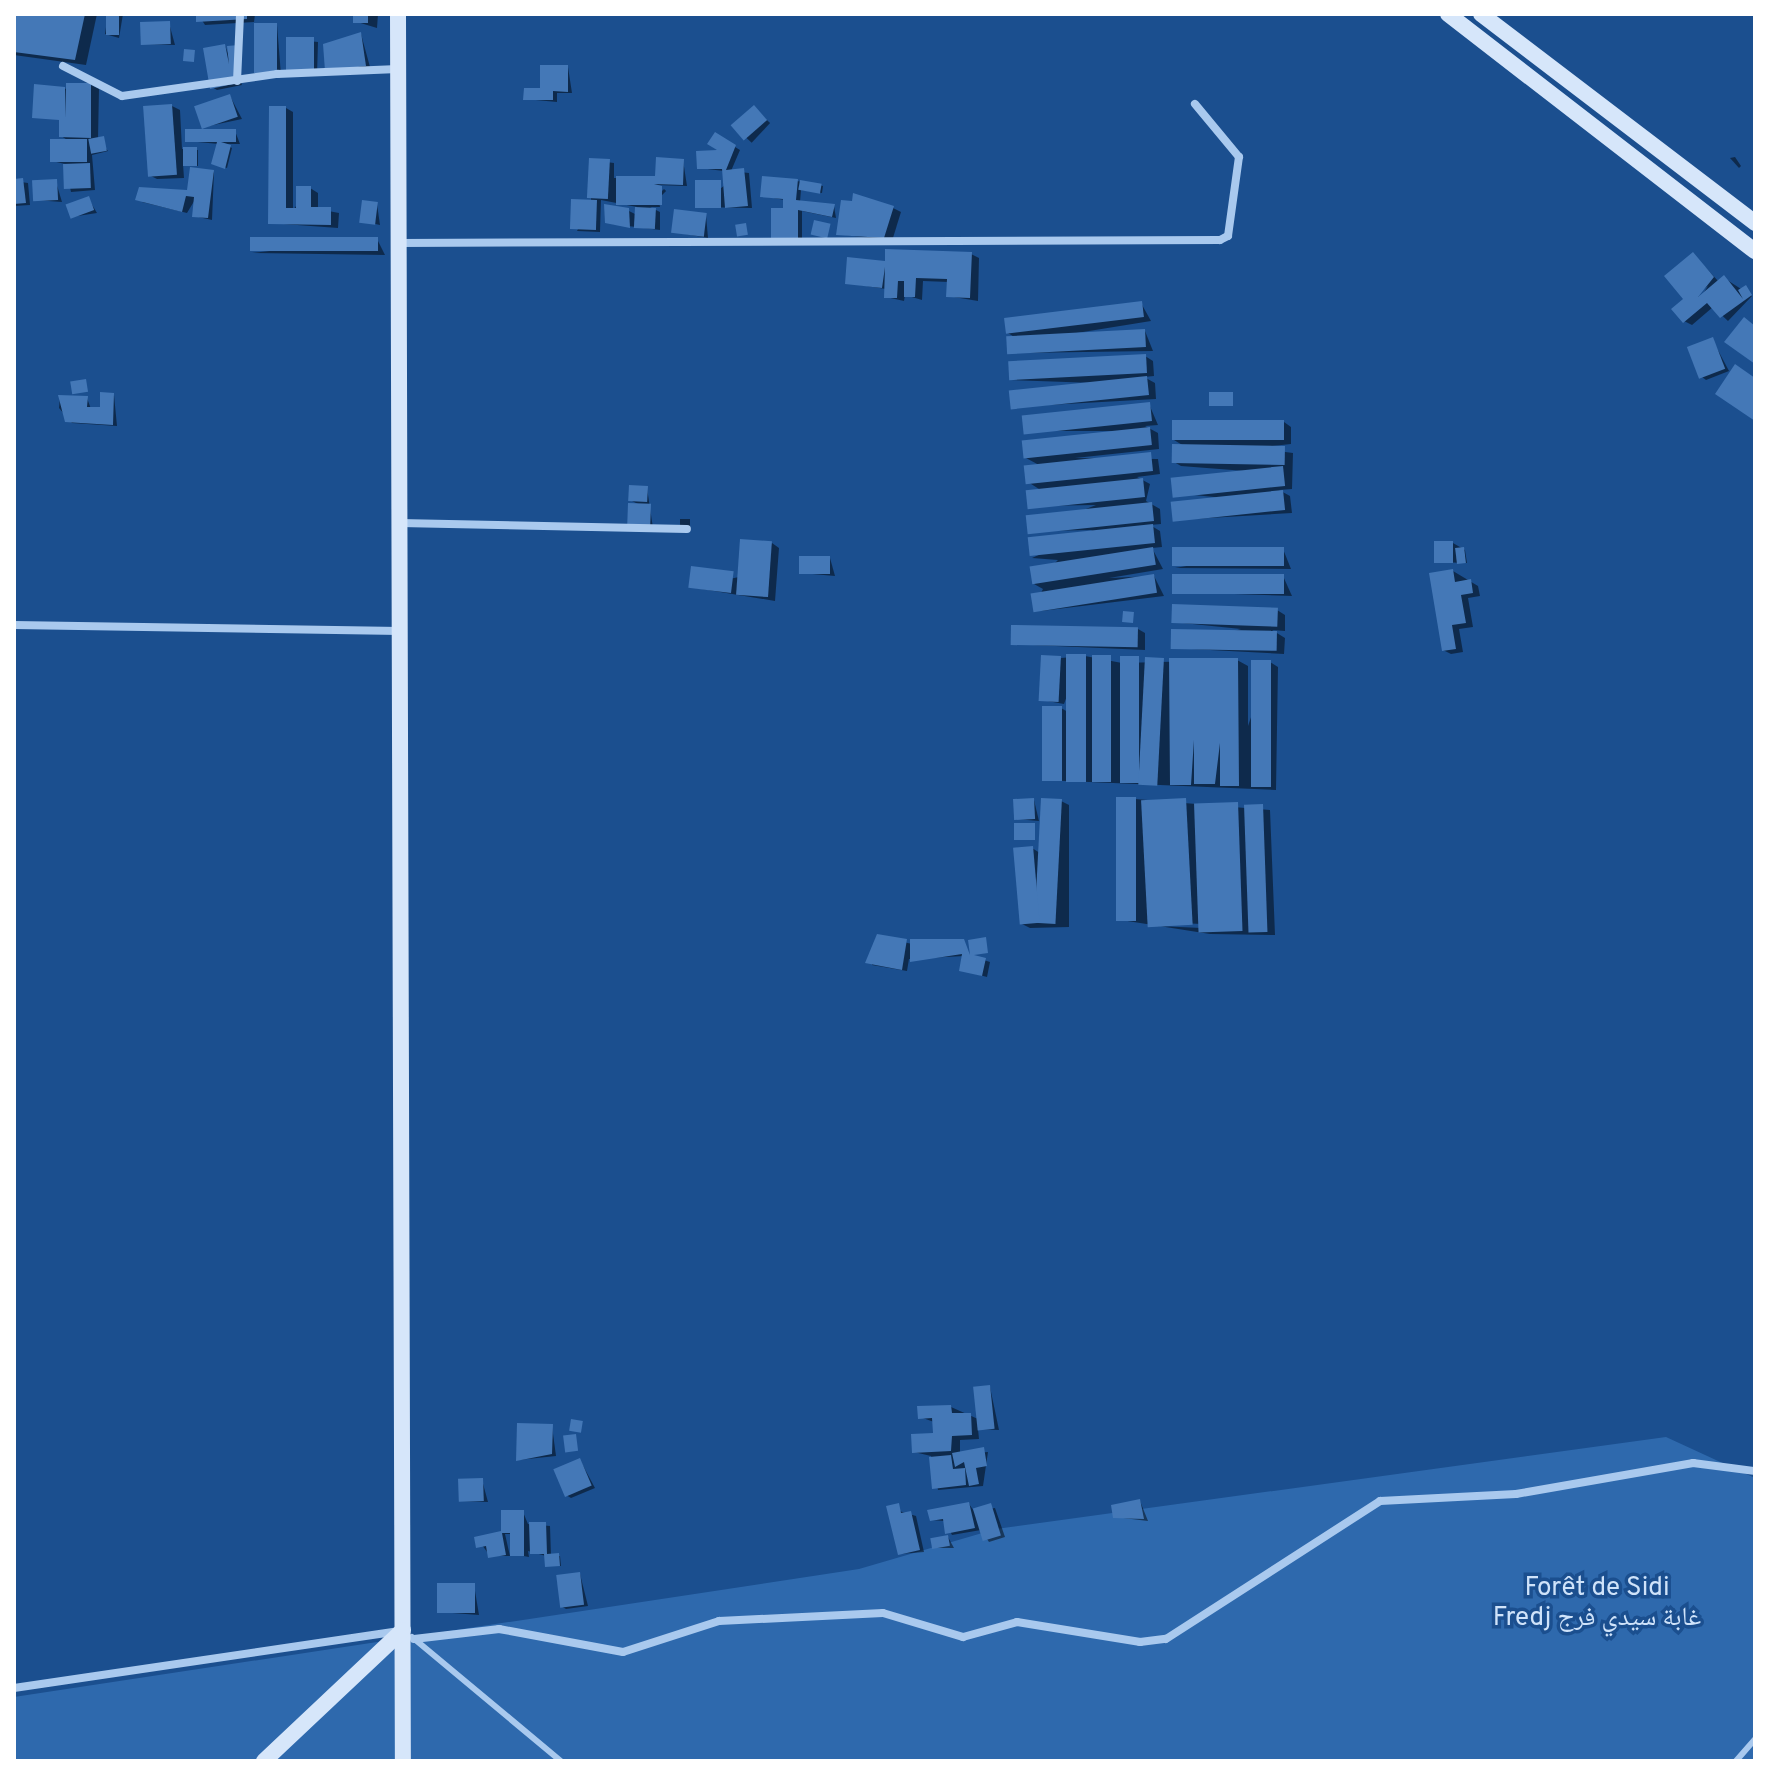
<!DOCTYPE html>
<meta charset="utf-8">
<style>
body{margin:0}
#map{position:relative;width:1769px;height:1775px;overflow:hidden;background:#1b4f8f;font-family:Overpass,"Noto Naskh Arabic",sans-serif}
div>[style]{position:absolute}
.green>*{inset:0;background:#2e69ad}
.shadow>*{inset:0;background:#0007;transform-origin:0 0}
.building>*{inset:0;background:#4478b7;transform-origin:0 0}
.service>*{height:6px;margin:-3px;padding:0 3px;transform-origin:3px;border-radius:3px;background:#a9c9ee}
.minor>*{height:8px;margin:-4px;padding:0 4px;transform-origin:4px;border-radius:4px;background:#a9c9ee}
.secondary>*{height:16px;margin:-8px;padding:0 8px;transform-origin:8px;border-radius:8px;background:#d6e6fa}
span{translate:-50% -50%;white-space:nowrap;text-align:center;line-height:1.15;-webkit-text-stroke:7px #1b4f8f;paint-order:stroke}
.park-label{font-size:26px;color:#cfe3fa}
.frame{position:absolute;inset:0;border:16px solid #fff;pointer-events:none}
</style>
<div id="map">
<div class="green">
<div style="clip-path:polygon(1666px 1437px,1755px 1478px,1755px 1761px,14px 1761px,14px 1697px,859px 1569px,996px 1529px)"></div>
</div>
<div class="shadow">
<div style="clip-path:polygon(14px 14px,97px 14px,86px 65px,14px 55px)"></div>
<div style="clip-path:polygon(108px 14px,123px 14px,119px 38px,105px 34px)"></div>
<div style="clip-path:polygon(198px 14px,255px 14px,254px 22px,205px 25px)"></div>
<div style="clip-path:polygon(355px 14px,378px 14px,377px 28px,354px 21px)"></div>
<div style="clip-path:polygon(169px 23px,175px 45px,143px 44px)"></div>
<div style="clip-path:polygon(277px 25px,281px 75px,261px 75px)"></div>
<div style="clip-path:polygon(361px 34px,370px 67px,332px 72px)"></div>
<div style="clip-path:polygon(288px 39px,318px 42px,317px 74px)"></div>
<div style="clip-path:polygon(225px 46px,242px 85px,217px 90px,212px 87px)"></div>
<div style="clip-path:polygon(568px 67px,572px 93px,557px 93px,557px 102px,525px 99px)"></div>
<div style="clip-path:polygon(91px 85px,99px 89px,98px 139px,108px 151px,92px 155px,95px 190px,71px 192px,65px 164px,52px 161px,69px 141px,61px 136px,63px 119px,34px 117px,64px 89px)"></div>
<div style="clip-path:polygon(230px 96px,242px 119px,204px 127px)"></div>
<div style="clip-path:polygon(172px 106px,180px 110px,182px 149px,198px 150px,198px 166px,183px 164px,184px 178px,157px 179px,149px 175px)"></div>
<div style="clip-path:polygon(286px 108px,293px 112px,293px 210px,310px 188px,318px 193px,318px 209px,339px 213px,338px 228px,270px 223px)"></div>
<div style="left:754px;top:108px;width:22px;height:27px;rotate:43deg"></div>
<div style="clip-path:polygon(235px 131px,240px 144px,225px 144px,232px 148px,227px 168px,213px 164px,219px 144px,187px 141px)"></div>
<div style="clip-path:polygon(715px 135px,740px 150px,731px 171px,749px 173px,752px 208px,697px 207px,725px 185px,724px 171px,699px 168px,723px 152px)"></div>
<div style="clip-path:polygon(1735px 157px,1741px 166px,1739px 168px,1730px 158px)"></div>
<div style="clip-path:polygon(591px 160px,614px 163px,614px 178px,657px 178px,683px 160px,687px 186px,656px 185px,660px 207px,650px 207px,660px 212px,660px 230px,612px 224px,627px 210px,637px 215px,637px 207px,601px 200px,600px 232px,577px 231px,591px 202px)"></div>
<div style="clip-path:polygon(214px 172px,212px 220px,194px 216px,196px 198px,187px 213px,142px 202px,189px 192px)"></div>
<div style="clip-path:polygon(14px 181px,28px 183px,30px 205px,14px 206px)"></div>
<div style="clip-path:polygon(797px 181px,823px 186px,822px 193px,801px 190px,800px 202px,834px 206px,836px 218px,802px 211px,802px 240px,778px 240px,785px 200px,762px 196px)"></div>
<div style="clip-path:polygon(56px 182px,62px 202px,35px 200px)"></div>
<div style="left:664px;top:189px;width:3px;height:18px;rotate:45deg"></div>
<div style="clip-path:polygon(88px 198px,97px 213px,71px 217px)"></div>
<div style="clip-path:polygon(377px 204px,380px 225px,362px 221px)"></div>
<div style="clip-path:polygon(893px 208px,901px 212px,892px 241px,838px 234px)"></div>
<div style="clip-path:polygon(706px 215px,708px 238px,674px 232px)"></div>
<div style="clip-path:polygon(377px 239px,385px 255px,252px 253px)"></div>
<div style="clip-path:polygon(971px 254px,979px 258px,978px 301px,948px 296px,949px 282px,923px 281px,922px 300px,905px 295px,904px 301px,886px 297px,886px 289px,847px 283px,884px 263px)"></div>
<div style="clip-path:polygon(evenodd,1693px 254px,1719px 282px,1724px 278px,1752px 296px,1728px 321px,1713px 307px,1692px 325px,1684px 321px,1693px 254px,1708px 286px,1701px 297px,1696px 295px,1708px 286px)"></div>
<div style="clip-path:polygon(1141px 303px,1151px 321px,1058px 336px,1145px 331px,1153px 351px,1009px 353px,1016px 338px,1008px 333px)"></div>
<div style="clip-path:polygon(1712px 339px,1729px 371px,1706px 380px,1702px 377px)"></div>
<div style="clip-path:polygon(1145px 356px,1153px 361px,1154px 376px,1144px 377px,1155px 383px,1156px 399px,1013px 407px,1095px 383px,1011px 380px)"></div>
<div style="clip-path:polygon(114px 395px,117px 426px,72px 423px,59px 408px,60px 397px,87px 398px,91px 409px,101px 410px)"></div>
<div style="clip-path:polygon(1149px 404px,1158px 425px,1145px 426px,1158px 433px,1159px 449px,1075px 458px,1158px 459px,1160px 474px,1137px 477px,1150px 484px,1146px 501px,1160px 509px,1161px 524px,1150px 525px,1160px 531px,1162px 547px,1152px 548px,1163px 569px,1109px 578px,1154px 576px,1164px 596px,1041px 611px,1034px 606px,1043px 589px,1034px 584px,1058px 560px,1032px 558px,1093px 530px,1030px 531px,1096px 505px,1028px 506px,1039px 489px,1028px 482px,1039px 465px,1026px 458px,1132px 431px,1026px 431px)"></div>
<div style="clip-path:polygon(1284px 422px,1291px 427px,1291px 444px,1255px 448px,1293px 453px,1292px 489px,1279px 490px,1290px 496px,1292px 513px,1175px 520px,1224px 498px,1174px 493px,1245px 471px,1181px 466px,1174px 462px,1184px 446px,1174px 440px)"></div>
<div style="clip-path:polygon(647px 488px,653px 528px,633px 526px,640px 505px,630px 500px)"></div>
<div style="left:680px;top:519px;width:10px;height:13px"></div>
<div style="clip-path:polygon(772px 543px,779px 548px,775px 601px,690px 587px,739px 577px)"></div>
<div style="clip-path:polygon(1453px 543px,1465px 550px,1467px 563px,1436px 562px)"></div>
<div style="clip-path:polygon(1283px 549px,1291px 569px,1175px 568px)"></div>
<div style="clip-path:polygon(830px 558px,835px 576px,801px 573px)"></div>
<div style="clip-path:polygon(1453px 571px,1478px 586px,1480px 596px,1468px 598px,1473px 627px,1459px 629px,1463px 652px,1451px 654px,1443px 650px)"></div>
<div style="clip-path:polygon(1283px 576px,1292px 596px,1174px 592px)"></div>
<div style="clip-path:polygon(1277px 610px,1285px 615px,1285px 631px,1272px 630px,1285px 638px,1284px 654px,1172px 648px,1241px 629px,1173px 622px)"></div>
<div style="clip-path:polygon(1138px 629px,1145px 633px,1145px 650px,1013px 644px)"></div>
<div style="clip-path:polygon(1085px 656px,1122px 663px,1237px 660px,1248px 666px,1248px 726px,1270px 662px,1278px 667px,1276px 790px,1042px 780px,1061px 708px,1068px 712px,1068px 693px,1064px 704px,1042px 700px,1061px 658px)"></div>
<div style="clip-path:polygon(evenodd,1135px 799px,1270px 810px,1275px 935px,1210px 934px,1121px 920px,1135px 799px,1157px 922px,1202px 924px,1202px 928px,1157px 926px,1157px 922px)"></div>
<div style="clip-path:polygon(1034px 800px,1039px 821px,1016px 819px)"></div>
<div style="clip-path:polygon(1061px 801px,1069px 805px,1069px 927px,1030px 928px,1022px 924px,1032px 848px,1043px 855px)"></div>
<div style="clip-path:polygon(878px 936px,912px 944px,963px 941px,968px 955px,990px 962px,987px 977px,961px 970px,964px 956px,909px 959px,907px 971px,872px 965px)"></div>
<div style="clip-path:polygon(990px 1387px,999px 1430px,978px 1429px,979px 1439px,960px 1440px,960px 1454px,988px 1452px,983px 1486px,938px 1490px,931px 1456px,914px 1452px,935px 1435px,934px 1422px,920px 1417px,951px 1407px,978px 1419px)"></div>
<div style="clip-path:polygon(552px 1426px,556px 1456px,518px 1460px)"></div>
<div style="clip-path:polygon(580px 1460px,595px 1488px,571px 1498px,566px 1495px)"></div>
<div style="clip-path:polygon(482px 1480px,488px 1502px,461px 1501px)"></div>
<div style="clip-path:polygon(1140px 1501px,1148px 1521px,1115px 1517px)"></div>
<div style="clip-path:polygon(969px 1504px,974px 1511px,995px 1508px,1005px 1537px,989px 1542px,981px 1530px,952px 1535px,945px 1521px,931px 1520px)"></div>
<div style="clip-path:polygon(889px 1508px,916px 1516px,924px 1552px,899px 1554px)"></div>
<div style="clip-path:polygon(503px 1512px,523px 1512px,528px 1524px,550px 1526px,551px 1556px,560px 1556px,561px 1566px,548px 1566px,546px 1556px,528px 1551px,529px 1557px,512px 1554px,512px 1534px,505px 1534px,510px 1556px,490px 1556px,477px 1538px,503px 1533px)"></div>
<div style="clip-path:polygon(948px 1537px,954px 1548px,934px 1548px)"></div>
<div style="clip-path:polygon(580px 1574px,588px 1606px,566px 1609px,561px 1606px)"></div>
<div style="clip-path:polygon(474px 1585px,479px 1615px,439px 1612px)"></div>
</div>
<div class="building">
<div style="clip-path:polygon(14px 14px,85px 14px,75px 60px,14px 52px)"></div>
<div style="left:106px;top:14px;width:13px;height:21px"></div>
<div style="clip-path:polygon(196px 14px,247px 14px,247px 19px,196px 22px)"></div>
<div style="left:353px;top:14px;width:15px;height:9px"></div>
<div style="left:170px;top:21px;width:23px;height:30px;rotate:88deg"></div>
<div style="left:254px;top:23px;width:23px;height:50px"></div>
<div style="clip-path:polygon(361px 32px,366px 66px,325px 71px,323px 44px)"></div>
<div style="left:286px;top:37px;width:28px;height:35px"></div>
<div style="clip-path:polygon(225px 44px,229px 64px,227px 46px,239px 45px,238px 83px,210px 89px,203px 48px)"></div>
<div style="left:184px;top:49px;width:11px;height:12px;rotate:5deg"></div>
<div style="clip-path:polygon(540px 65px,568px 65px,568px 92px,553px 91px,553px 100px,523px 100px,524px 88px,540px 88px)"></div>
<div style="clip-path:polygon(66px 83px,91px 83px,91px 138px,59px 137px,59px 120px,32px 118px,34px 84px,65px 87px,66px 118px)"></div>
<div style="left:230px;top:94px;width:24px;height:38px;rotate:71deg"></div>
<div style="left:172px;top:104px;width:71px;height:29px;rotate:86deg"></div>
<div style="left:754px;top:105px;width:20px;height:31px;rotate:49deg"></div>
<div style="clip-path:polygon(269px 106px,286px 106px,286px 208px,296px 208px,296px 186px,311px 186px,311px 207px,331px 207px,331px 225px,268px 224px)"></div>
<div style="clip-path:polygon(185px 129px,236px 129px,236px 142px,221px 142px,231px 145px,225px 169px,211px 164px,217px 142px,185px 142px)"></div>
<div style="clip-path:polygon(715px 132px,736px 145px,726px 170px,744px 168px,748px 206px,725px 208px,722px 169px,697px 169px,696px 151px,717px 150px,707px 144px)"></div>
<div style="left:104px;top:136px;width:15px;height:16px;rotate:79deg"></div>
<div style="left:50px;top:139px;width:37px;height:23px"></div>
<div style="left:183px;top:147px;width:14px;height:19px"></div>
<div style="clip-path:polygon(656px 157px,684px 159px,683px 185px,654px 184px,662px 186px,662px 205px,616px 205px,616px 176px,655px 176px)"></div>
<div style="left:589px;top:158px;width:21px;height:40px;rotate:3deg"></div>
<div style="left:90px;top:163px;width:25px;height:27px;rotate:88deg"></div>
<div style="clip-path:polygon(190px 167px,214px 170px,208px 218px,192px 217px,194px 197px,186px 196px,182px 212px,135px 200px,139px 187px,187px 190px)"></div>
<div style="clip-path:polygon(762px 176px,798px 179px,796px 200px,835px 204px,832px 217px,798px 210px,798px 239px,771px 239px,771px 208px,783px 208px,783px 199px,760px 197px)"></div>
<div style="clip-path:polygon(23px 178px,26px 203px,14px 204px,14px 179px)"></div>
<div style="left:57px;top:179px;width:21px;height:25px;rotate:87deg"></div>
<div style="left:695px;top:180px;width:26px;height:28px"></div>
<div style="left:800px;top:180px;width:22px;height:10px;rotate:10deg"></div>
<div style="clip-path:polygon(853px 193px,894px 206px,884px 238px,836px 235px,841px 200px,852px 201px)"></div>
<div style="left:89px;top:196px;width:15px;height:25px;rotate:70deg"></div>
<div style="left:571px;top:199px;width:26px;height:30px;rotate:2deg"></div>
<div style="left:362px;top:200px;width:16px;height:23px;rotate:7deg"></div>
<div style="clip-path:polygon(604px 204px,629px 208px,630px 228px,605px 223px)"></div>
<div style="left:635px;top:207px;width:21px;height:21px;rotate:3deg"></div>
<div style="left:674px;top:209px;width:33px;height:24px;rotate:7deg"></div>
<div style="left:814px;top:220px;width:17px;height:15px;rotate:13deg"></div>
<div style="left:746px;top:223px;width:12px;height:11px;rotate:81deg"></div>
<div style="left:378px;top:237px;width:14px;height:128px;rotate:90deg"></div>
<div style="clip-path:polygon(885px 249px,972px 252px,970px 298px,946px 297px,947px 279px,916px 278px,915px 297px,904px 297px,904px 281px,898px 281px,897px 298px,884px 298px,885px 267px,882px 288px,845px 284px,847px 257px,885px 261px)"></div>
<div style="clip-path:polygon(1693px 252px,1714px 277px,1698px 297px,1724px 275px,1743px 299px,1738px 290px,1746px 285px,1752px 295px,1720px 318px,1707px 303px,1683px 323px,1671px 309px,1683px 299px,1664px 276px)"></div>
<div style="left:1142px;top:301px;width:16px;height:139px;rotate:83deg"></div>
<div style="clip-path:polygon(1744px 317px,1755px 326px,1755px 364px,1724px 342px)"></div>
<div style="left:1145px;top:329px;width:18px;height:139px;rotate:87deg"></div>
<div style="left:1713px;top:337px;width:34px;height:28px;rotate:69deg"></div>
<div style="left:1146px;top:354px;width:19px;height:138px;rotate:87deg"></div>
<div style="clip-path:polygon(1735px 364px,1755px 378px,1755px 421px,1715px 394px)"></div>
<div style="left:1147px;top:376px;width:19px;height:139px;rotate:84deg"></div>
<div style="left:86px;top:379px;width:13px;height:16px;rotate:81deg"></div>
<div style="clip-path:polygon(100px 392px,114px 393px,113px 425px,65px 422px,58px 395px,88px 396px,87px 407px,100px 407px)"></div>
<div style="left:1209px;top:392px;width:24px;height:14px"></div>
<div style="left:1150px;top:402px;width:19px;height:129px;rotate:84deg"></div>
<div style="left:1284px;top:420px;width:20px;height:112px;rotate:90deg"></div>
<div style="left:1150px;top:427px;width:18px;height:129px;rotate:84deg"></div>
<div style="left:1172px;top:444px;width:113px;height:19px;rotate:1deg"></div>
<div style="left:1151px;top:452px;width:19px;height:128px;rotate:84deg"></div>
<div style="left:1283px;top:466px;width:20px;height:113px;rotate:84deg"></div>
<div style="left:1143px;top:478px;width:19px;height:118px;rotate:84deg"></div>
<div style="left:629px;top:485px;width:19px;height:16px;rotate:3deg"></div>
<div style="left:1283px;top:490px;width:20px;height:113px;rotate:84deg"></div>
<div style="left:1152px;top:502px;width:19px;height:127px;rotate:84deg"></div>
<div style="left:628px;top:503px;width:23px;height:22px;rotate:2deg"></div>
<div style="left:1153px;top:524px;width:19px;height:126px;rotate:84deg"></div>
<div style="left:740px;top:539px;width:32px;height:56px;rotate:4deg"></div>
<div style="left:1434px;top:541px;width:19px;height:22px"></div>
<div style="left:1153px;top:547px;width:18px;height:125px;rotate:81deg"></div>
<div style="left:1284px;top:547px;width:19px;height:112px;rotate:90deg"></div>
<div style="left:1464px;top:547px;width:16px;height:9px;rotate:83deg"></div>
<div style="left:799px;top:556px;width:31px;height:18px"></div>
<div style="left:691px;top:566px;width:43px;height:22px;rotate:7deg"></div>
<div style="clip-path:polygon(1453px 569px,1455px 582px,1471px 579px,1473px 593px,1461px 595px,1466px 623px,1452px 625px,1456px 649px,1442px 651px,1429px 573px)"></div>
<div style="left:1154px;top:574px;width:19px;height:125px;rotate:81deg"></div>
<div style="left:1172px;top:574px;width:112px;height:20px"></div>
<div style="left:1172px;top:604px;width:106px;height:19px;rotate:2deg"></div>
<div style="left:1123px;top:611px;width:11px;height:11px;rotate:5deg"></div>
<div style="left:1011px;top:625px;width:127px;height:20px;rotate:1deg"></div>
<div style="left:1171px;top:629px;width:106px;height:20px;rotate:1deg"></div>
<div style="left:1066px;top:654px;width:20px;height:128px"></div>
<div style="left:1041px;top:655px;width:20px;height:46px;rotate:3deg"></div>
<div style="left:1092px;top:655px;width:19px;height:127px"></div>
<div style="left:1120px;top:656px;width:19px;height:127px"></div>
<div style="left:1145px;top:657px;width:19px;height:128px;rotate:3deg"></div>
<div style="clip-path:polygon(1169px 658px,1238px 658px,1239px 786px,1220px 786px,1220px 743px,1215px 784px,1194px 784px,1194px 740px,1191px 785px,1170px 785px)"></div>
<div style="left:1251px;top:660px;width:20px;height:127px"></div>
<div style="left:1042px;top:706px;width:20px;height:75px"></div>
<div style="left:1116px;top:797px;width:20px;height:124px"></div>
<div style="left:1034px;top:798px;width:21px;height:21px;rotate:87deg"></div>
<div style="left:1041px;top:798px;width:21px;height:125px;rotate:3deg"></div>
<div style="left:1186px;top:798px;width:127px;height:45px;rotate:87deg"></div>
<div style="left:1238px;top:802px;width:129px;height:44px;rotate:88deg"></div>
<div style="left:1263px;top:804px;width:128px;height:19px;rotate:88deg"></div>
<div style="left:1035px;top:823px;width:17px;height:21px;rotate:90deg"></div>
<div style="left:1033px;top:846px;width:77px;height:20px;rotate:85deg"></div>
<div style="clip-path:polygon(877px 934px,907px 939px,902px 970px,865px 963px)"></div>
<div style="clip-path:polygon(986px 937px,988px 953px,974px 955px,986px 958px,982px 976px,959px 971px,962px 954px,910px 962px,910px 939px,964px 939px,970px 955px,968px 940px)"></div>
<div style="left:990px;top:1385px;width:44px;height:17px;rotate:84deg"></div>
<div style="clip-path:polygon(951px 1405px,952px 1413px,971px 1413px,972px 1435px,952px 1436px,951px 1451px,912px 1453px,911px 1434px,933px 1433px,932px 1418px,918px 1419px,917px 1406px)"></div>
<div style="left:571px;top:1419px;width:12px;height:12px;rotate:9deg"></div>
<div style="clip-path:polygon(517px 1423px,553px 1424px,552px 1454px,516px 1461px)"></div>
<div style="left:576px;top:1434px;width:17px;height:13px;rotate:83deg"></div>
<div style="clip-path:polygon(984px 1447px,987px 1466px,976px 1468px,979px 1484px,969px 1486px,964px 1462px,955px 1467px,952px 1453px)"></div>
<div style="clip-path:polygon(951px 1455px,953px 1469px,965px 1468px,966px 1485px,932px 1489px,929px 1457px)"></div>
<div style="left:580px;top:1458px;width:30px;height:29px;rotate:67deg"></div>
<div style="left:483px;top:1478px;width:23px;height:25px;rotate:88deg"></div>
<div style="clip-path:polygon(1140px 1499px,1144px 1519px,1113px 1518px,1111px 1505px)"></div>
<div style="clip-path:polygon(969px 1502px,975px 1528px,945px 1534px,943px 1519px,930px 1521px,927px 1510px)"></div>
<div style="clip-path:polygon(899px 1503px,901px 1513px,911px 1511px,920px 1550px,898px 1555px,886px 1506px)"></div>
<div style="left:991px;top:1503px;width:34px;height:19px;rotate:73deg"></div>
<div style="clip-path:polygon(501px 1510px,524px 1510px,524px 1556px,510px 1556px,510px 1533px,502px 1533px,506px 1555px,488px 1558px,486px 1546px,476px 1548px,474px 1537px,501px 1531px)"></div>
<div style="clip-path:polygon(529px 1522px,546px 1522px,547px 1554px,559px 1553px,560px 1566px,545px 1567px,544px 1554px,530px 1554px)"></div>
<div style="left:948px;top:1535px;width:11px;height:18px;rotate:80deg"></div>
<div style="left:580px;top:1572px;width:33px;height:24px;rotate:83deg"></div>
<div style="left:437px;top:1583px;width:38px;height:30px"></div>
</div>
<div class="service">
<div style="left:412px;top:1637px;width:194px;rotate:39.8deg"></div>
<div style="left:1736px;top:1761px;width:29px;rotate:-49deg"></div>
</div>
<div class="minor">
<div style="left:63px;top:66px;width:66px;rotate:27deg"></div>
<div style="left:122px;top:96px;width:157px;rotate:-8.1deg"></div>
<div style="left:277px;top:74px;width:121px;rotate:-2.4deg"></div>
<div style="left:237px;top:81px;width:67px;rotate:-87.4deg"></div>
<div style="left:399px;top:243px;width:821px;rotate:-0.21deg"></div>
<div style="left:1220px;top:240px;width:9px;rotate:-27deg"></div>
<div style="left:1228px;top:236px;width:80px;rotate:-82.1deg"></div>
<div style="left:1239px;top:157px;width:69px;rotate:-129.7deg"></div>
<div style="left:400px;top:523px;width:287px;rotate:1.2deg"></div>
<div style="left:14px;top:625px;width:386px;rotate:0.9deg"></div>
<div style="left:414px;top:1639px;width:86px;rotate:-6.7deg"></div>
<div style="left:499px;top:1629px;width:126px;rotate:10.5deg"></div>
<div style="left:623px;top:1652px;width:101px;rotate:-17.9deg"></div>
<div style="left:719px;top:1621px;width:164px;rotate:-2.8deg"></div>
<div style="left:883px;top:1613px;width:84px;rotate:16.7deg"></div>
<div style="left:963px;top:1637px;width:56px;rotate:-15.5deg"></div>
<div style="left:1017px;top:1622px;width:125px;rotate:9.2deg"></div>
<div style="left:1140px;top:1642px;width:26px;rotate:-7deg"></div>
<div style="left:1166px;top:1639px;width:255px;rotate:-32.8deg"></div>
<div style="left:1380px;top:1501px;width:136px;rotate:-2.9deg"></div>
<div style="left:1516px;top:1494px;width:180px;rotate:-9.9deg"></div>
<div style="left:1693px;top:1463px;width:63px;rotate:7.4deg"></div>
<div style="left:14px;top:1688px;width:388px;rotate:-8.4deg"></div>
</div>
<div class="secondary">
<div style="left:398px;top:14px;width:1747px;rotate:89.84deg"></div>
<div style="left:1448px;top:14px;width:388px;rotate:37.7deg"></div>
<div style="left:1481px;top:14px;width:345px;rotate:37.3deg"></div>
<div style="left:264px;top:1761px;width:191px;rotate:-43.3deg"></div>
</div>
<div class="park-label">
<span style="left:1597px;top:1604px">Forêt de Sidi<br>Fredj غابة سيدي فرج</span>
</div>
<div class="frame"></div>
</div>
